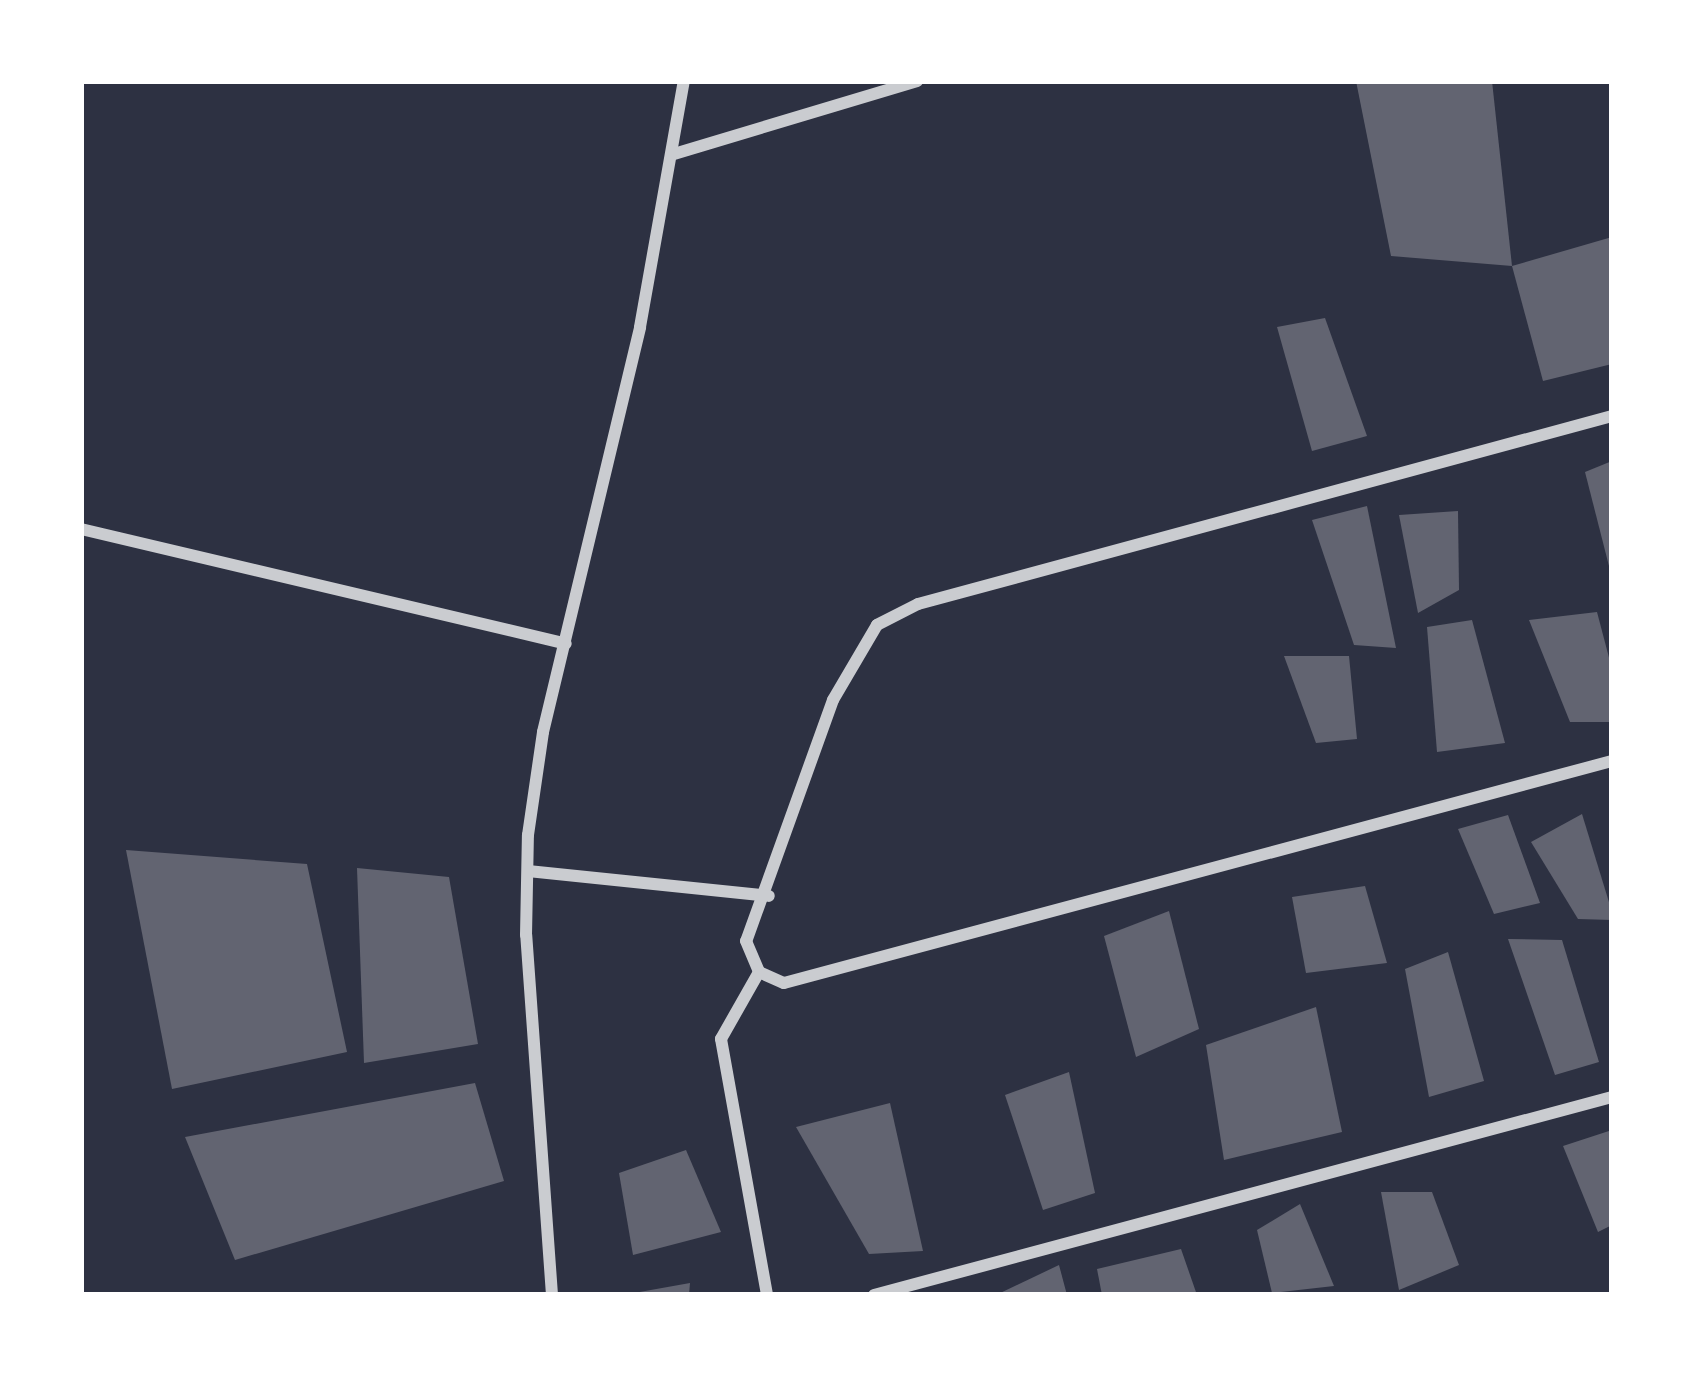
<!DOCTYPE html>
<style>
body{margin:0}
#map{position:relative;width:1693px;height:1376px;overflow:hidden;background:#2d3142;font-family:"Nunito Sans",sans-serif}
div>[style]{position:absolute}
.building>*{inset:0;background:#626471}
.minor>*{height:12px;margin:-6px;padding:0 6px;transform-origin:6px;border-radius:6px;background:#caccd0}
span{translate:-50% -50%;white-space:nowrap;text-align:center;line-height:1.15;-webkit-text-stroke:9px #fff;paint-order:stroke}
.frame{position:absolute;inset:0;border:84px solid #fff;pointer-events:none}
</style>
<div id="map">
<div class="building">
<div style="clip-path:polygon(1356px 81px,1492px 81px,1512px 266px,1391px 256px)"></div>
<div style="clip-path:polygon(1612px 237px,1612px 364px,1543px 381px,1512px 266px)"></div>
<div style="clip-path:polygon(1325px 318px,1367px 436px,1312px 451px,1277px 327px)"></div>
<div style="clip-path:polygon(1612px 461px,1612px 570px,1610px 570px,1585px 472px)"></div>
<div style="clip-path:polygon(1367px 506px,1396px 648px,1354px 645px,1312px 520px)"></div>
<div style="clip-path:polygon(1458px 511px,1459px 590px,1418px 613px,1399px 515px)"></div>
<div style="clip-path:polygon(1597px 612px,1612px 669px,1612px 722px,1570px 722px,1529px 620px)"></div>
<div style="clip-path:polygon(1472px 620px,1505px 743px,1437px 752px,1427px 627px)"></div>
<div style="clip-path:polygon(1284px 656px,1349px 656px,1357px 739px,1316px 743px)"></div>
<div style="clip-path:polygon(1582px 814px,1612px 912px,1612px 920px,1578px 919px,1531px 842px)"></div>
<div style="clip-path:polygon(1508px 815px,1540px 903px,1494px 914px,1458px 829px)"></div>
<div style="clip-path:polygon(126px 850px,307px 864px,347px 1052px,172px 1089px)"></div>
<div style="clip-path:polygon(357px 868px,449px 877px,478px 1044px,364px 1063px)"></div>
<div style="clip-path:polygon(1365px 886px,1387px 963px,1306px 973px,1292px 897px)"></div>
<div style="clip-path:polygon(1169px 911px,1199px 1029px,1136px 1057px,1104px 936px)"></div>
<div style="clip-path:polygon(1508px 939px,1562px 940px,1599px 1062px,1555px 1075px)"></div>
<div style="clip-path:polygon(1448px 952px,1484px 1081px,1429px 1097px,1405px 969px)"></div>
<div style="clip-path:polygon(1316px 1007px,1342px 1132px,1224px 1160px,1206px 1045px)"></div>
<div style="clip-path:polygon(1069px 1072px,1095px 1193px,1043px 1210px,1005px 1095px)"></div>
<div style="clip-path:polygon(475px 1083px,504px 1181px,235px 1260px,185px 1137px)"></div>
<div style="clip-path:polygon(890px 1103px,923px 1251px,869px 1254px,796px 1127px)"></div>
<div style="clip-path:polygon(1612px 1130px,1612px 1225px,1598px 1232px,1563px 1146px)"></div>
<div style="clip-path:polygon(686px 1150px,721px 1232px,633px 1255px,619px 1173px)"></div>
<div style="clip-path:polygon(1381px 1192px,1432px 1192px,1459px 1265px,1399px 1290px)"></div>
<div style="clip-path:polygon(1300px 1204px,1334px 1286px,1272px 1293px,1257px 1230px)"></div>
<div style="clip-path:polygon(1181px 1249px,1197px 1295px,1102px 1295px,1097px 1269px)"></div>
<div style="clip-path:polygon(1059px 1265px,1067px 1295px,996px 1295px)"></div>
<div style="clip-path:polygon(690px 1283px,689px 1295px,634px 1295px,634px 1293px)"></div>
</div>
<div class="minor">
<div style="left:674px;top:154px;width:254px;rotate:-16.7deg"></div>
<div style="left:1612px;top:416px;width:719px;rotate:164.84deg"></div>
<div style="left:918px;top:604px;width:46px;rotate:152.9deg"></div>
<div style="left:877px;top:625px;width:87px;rotate:120.4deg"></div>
<div style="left:833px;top:700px;width:256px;rotate:109.8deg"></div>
<div style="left:746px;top:941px;width:34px;rotate:67deg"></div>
<div style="left:759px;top:972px;width:27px;rotate:24deg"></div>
<div style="left:784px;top:983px;width:857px;rotate:-15.01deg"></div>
<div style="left:81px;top:529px;width:498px;rotate:13.3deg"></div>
<div style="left:528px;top:871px;width:242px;rotate:5.9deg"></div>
<div style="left:759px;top:972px;width:77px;rotate:119.6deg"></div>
<div style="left:721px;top:1039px;width:260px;rotate:79.8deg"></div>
<div style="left:552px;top:1295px;width:361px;rotate:-94.1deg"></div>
<div style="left:526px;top:935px;width:100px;rotate:-88.9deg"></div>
<div style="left:528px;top:835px;width:104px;rotate:-81.7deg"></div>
<div style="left:543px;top:732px;width:416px;rotate:-76.5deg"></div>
<div style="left:640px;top:327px;width:250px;rotate:-79.9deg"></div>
<div style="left:874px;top:1295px;width:764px;rotate:-15.02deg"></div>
</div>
<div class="frame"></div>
</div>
